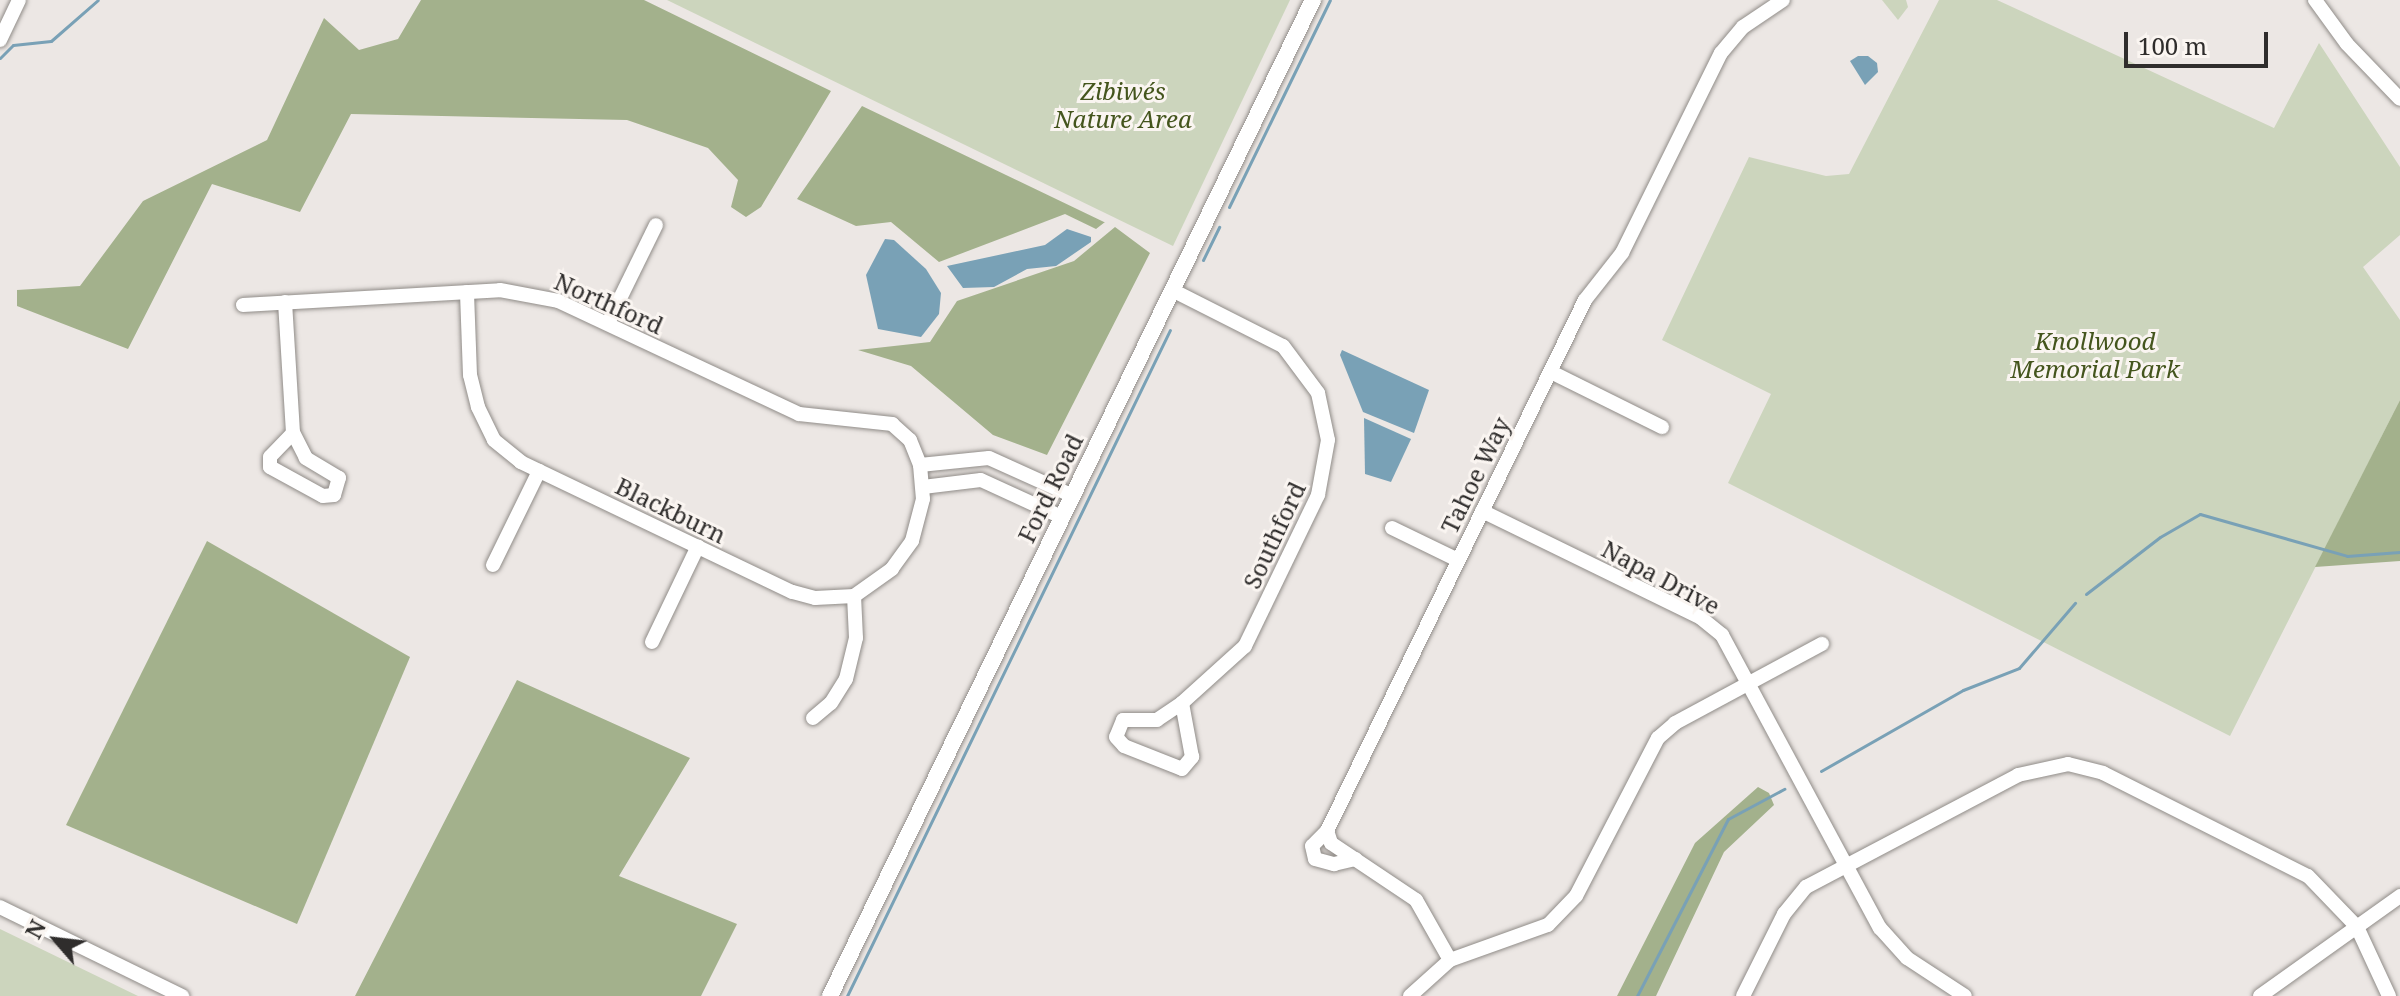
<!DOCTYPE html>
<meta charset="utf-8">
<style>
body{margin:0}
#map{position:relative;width:2400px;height:996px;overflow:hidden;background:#ece7e4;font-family:"Noto Serif",serif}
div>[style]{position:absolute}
.green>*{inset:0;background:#ccd5bd}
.forest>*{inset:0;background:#a3b18c}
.water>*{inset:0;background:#79a1b6}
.stream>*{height:3px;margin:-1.5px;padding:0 1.5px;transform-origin:1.5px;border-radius:1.5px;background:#79a1b6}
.roads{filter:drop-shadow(0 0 2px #908c88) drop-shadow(0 0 2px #908c88)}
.minor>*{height:14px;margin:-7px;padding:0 7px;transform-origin:7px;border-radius:7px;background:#fff}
.major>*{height:16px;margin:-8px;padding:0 8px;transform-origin:8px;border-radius:8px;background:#fff}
span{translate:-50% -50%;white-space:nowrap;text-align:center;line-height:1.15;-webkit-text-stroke:6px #faf5f1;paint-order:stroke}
.park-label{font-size:24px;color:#44551d;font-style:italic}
.street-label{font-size:24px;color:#2f2d2c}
.north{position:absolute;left:16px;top:900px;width:80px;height:80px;-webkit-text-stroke:6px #faf5f1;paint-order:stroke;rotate:298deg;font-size:22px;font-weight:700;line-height:32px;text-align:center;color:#2f2d2c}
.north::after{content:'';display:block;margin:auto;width:28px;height:36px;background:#2f2d2c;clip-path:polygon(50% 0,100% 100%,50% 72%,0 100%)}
.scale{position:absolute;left:2124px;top:32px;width:144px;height:36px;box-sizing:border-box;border:4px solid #2f2d2c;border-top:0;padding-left:10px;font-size:24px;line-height:28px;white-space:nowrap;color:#2f2d2c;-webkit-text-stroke:6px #faf5f1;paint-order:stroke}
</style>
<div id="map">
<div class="green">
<div style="clip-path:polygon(667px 0,1290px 0,1173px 246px)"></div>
<div style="clip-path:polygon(1882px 0,1906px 0,1908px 7px,1898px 20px)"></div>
<div style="clip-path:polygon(1939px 0,1997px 0,2274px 128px,2319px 43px,2400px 167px,2400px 235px,2363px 267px,2400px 320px,2400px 400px,2230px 736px,1728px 483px,1771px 394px,1662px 340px,1749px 157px,1826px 176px,1849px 174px)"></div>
<div style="clip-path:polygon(0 929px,138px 996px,0 996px)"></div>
</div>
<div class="forest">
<div style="clip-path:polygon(421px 0,644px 0,831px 91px,761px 207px,746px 217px,731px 207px,738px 180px,708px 148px,627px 120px,351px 114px,300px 212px,212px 184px,128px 349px,17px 306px,17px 290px,80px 286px,143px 201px,267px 140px,324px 18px,359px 50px,398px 39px)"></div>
<div style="clip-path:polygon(862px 106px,1104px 222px,1105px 222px,1096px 229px,1065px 214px,939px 262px,891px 222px,856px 226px,797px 199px)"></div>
<div style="clip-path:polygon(1115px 227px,1150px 253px,1047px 455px,993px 435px,911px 366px,858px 350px,930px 342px,957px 301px,1074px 261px)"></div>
<div style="clip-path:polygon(2400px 400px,2400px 561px,2315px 567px)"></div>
<div style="clip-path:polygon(207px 541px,410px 657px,297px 924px,66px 825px)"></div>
<div style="clip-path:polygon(517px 680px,690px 758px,619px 876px,737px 924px,701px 996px,355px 996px)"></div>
<div style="clip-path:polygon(1758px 787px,1769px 793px,1774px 805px,1724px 852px,1656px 996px,1617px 996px,1695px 843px)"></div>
</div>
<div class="water">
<div style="clip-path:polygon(1858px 56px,1868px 56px,1877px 63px,1878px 72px,1865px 85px,1850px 61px)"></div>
<div style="clip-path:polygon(1067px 229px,1091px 237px,1091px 242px,1056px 266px,1027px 269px,994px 287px,963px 288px,947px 266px,1045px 245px)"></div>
<div style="clip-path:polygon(885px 239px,894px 240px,926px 269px,941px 293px,939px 314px,921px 337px,878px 329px,866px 275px)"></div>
<div style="clip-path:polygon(1342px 350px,1429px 390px,1414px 433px,1363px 412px,1340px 355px)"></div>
<div style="clip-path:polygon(1364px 418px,1411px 439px,1391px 482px,1365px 474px)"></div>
</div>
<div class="stream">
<div style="left:0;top:58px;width:18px;rotate:-45deg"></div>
<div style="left:13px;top:45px;width:38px;rotate:-6deg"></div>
<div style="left:51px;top:41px;width:62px;rotate:-41.1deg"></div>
<div style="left:1229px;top:207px;width:230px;rotate:-64deg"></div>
<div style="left:1203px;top:260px;width:37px;rotate:-64deg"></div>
<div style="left:2086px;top:594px;width:93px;rotate:-37.6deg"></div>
<div style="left:2160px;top:537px;width:46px;rotate:-29.9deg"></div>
<div style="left:2200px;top:514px;width:153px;rotate:15.9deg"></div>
<div style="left:2347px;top:556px;width:53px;rotate:-4.3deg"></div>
<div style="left:1821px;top:771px;width:163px;rotate:-29.7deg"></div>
<div style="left:1963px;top:690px;width:60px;rotate:-21.4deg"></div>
<div style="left:2019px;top:668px;width:86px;rotate:-49.3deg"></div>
<div style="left:847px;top:996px;width:740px;rotate:-64.13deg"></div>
<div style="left:1637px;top:996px;width:199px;rotate:-62.8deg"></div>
<div style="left:1728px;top:819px;width:64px;rotate:-28.2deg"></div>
</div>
<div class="roads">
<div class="minor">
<div style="left:2315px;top:0;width:54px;rotate:54deg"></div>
<div style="left:2347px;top:44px;width:76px;rotate:46.1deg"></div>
<div style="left:0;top:40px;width:44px;rotate:-64.6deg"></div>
<div style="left:1172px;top:290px;width:124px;rotate:26.8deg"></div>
<div style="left:1283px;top:346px;width:59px;rotate:53.3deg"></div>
<div style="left:1318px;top:393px;width:48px;rotate:78deg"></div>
<div style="left:1328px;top:440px;width:56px;rotate:100.3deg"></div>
<div style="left:1318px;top:495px;width:168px;rotate:115.8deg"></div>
<div style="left:1245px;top:646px;width:85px;rotate:137.9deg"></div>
<div style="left:1182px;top:703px;width:30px;rotate:146deg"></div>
<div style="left:1157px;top:720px;width:34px;rotate:180deg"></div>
<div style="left:1123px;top:720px;width:18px;rotate:112deg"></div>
<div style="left:1116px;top:737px;width:12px;rotate:48deg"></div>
<div style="left:1124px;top:746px;width:62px;rotate:21.6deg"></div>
<div style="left:1182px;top:769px;width:16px;rotate:-50deg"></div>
<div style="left:1192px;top:757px;width:55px;rotate:-100.5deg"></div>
<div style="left:285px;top:302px;width:131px;rotate:86.5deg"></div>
<div style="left:293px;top:433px;width:33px;rotate:134deg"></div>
<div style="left:270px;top:457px;width:10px;rotate:90deg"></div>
<div style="left:270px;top:467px;width:60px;rotate:28.7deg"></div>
<div style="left:323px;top:496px;width:11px;rotate:-5deg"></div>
<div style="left:334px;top:495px;width:18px;rotate:-74deg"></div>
<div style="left:339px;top:478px;width:39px;rotate:-149deg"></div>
<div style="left:306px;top:458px;width:28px;rotate:-117deg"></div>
<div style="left:243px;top:305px;width:257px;rotate:-3.3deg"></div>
<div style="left:500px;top:290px;width:59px;rotate:10.7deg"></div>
<div style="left:558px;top:301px;width:266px;rotate:25.1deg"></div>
<div style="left:799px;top:414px;width:94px;rotate:6.1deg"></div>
<div style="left:892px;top:424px;width:24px;rotate:42deg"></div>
<div style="left:910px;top:440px;width:27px;rotate:68deg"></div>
<div style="left:920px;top:465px;width:34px;rotate:85deg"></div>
<div style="left:923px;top:499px;width:43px;rotate:104.7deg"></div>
<div style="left:912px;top:541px;width:34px;rotate:126deg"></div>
<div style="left:892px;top:569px;width:47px;rotate:144.6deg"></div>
<div style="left:854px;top:596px;width:39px;rotate:177deg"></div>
<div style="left:815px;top:598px;width:24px;rotate:-165deg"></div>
<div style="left:792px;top:592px;width:301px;rotate:-154.4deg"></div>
<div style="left:521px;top:462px;width:35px;rotate:-141deg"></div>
<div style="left:494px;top:440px;width:37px;rotate:-116deg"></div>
<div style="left:478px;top:407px;width:33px;rotate:-104deg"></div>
<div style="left:470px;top:375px;width:83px;rotate:-92.1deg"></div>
<div style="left:608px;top:323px;width:109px;rotate:-63.9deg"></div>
<div style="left:1551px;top:372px;width:124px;rotate:26.4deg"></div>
<div style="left:920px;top:465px;width:69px;rotate:-5.8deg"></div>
<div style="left:989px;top:458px;width:92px;rotate:24.3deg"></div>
<div style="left:923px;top:487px;width:58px;rotate:-6.9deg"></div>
<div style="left:981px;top:480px;width:89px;rotate:24.6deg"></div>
<div style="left:1482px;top:511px;width:244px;rotate:26deg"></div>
<div style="left:1701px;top:618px;width:27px;rotate:39deg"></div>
<div style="left:1722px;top:635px;width:333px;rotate:61.7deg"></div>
<div style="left:1880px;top:928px;width:40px;rotate:48deg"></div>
<div style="left:1907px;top:958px;width:69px;rotate:33.2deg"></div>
<div style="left:1392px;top:528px;width:73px;rotate:25.9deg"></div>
<div style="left:493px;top:565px;width:105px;rotate:-63.9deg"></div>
<div style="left:652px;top:642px;width:106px;rotate:-64.4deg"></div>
<div style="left:813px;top:718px;width:23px;rotate:-40deg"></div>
<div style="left:831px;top:703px;width:28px;rotate:-58deg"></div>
<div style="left:846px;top:679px;width:42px;rotate:-76.3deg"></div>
<div style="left:856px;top:638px;width:42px;rotate:-92.7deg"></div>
<div style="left:1327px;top:831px;width:21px;rotate:135deg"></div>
<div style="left:1312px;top:846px;width:13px;rotate:77deg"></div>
<div style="left:1315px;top:859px;width:20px;rotate:15deg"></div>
<div style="left:1334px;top:864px;width:22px;rotate:-13deg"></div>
<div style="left:0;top:907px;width:203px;rotate:26.1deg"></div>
<div style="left:1450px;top:960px;width:69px;rotate:-119.5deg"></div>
<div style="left:1416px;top:900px;width:102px;rotate:-146.2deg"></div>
<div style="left:1331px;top:843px;width:13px;rotate:-108deg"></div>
<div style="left:1327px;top:831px;width:590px;rotate:-64.09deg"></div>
<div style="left:1585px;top:300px;width:60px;rotate:-51.8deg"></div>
<div style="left:1622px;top:253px;width:223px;rotate:-63.7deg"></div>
<div style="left:1721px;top:53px;width:34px;rotate:-50deg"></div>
<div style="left:1743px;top:27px;width:48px;rotate:-34deg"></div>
<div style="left:1410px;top:996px;width:54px;rotate:-42deg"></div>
<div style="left:1450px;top:960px;width:104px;rotate:-19.7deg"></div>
<div style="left:1548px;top:925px;width:40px;rotate:-46deg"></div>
<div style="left:1576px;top:896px;width:178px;rotate:-62.6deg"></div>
<div style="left:1658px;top:738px;width:23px;rotate:-41deg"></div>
<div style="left:1675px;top:723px;width:167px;rotate:-28.3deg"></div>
<div style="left:1743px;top:996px;width:92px;rotate:-63.4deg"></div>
<div style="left:1784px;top:914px;width:35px;rotate:-51deg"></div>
<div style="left:1806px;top:887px;width:240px;rotate:-27.8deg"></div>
<div style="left:2018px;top:775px;width:51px;rotate:-12.4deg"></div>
<div style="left:2068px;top:764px;width:36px;rotate:14deg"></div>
<div style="left:2103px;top:773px;width:229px;rotate:26.7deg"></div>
<div style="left:2308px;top:876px;width:71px;rotate:46.1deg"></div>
<div style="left:2357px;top:927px;width:76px;rotate:65.1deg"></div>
<div style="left:2260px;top:996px;width:172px;rotate:-35.5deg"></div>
</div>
<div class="major">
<div style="left:830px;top:996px;width:1107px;rotate:-64.13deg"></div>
</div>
</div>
<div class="park-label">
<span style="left:1123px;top:105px">Zibiwés<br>Nature Area</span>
<span style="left:2095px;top:355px">Knollwood<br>Memorial Park</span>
</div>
<div class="street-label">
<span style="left:609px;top:303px;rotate:24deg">Northford</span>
<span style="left:1475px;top:475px;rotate:-64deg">Tahoe Way</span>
<span style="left:1050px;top:488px;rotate:-64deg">Ford Road</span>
<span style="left:671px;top:510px;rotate:26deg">Blackburn</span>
<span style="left:1274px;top:535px;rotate:-65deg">Southford</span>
<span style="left:1661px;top:577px;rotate:28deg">Napa Drive</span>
</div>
<div class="north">N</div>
<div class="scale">100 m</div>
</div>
